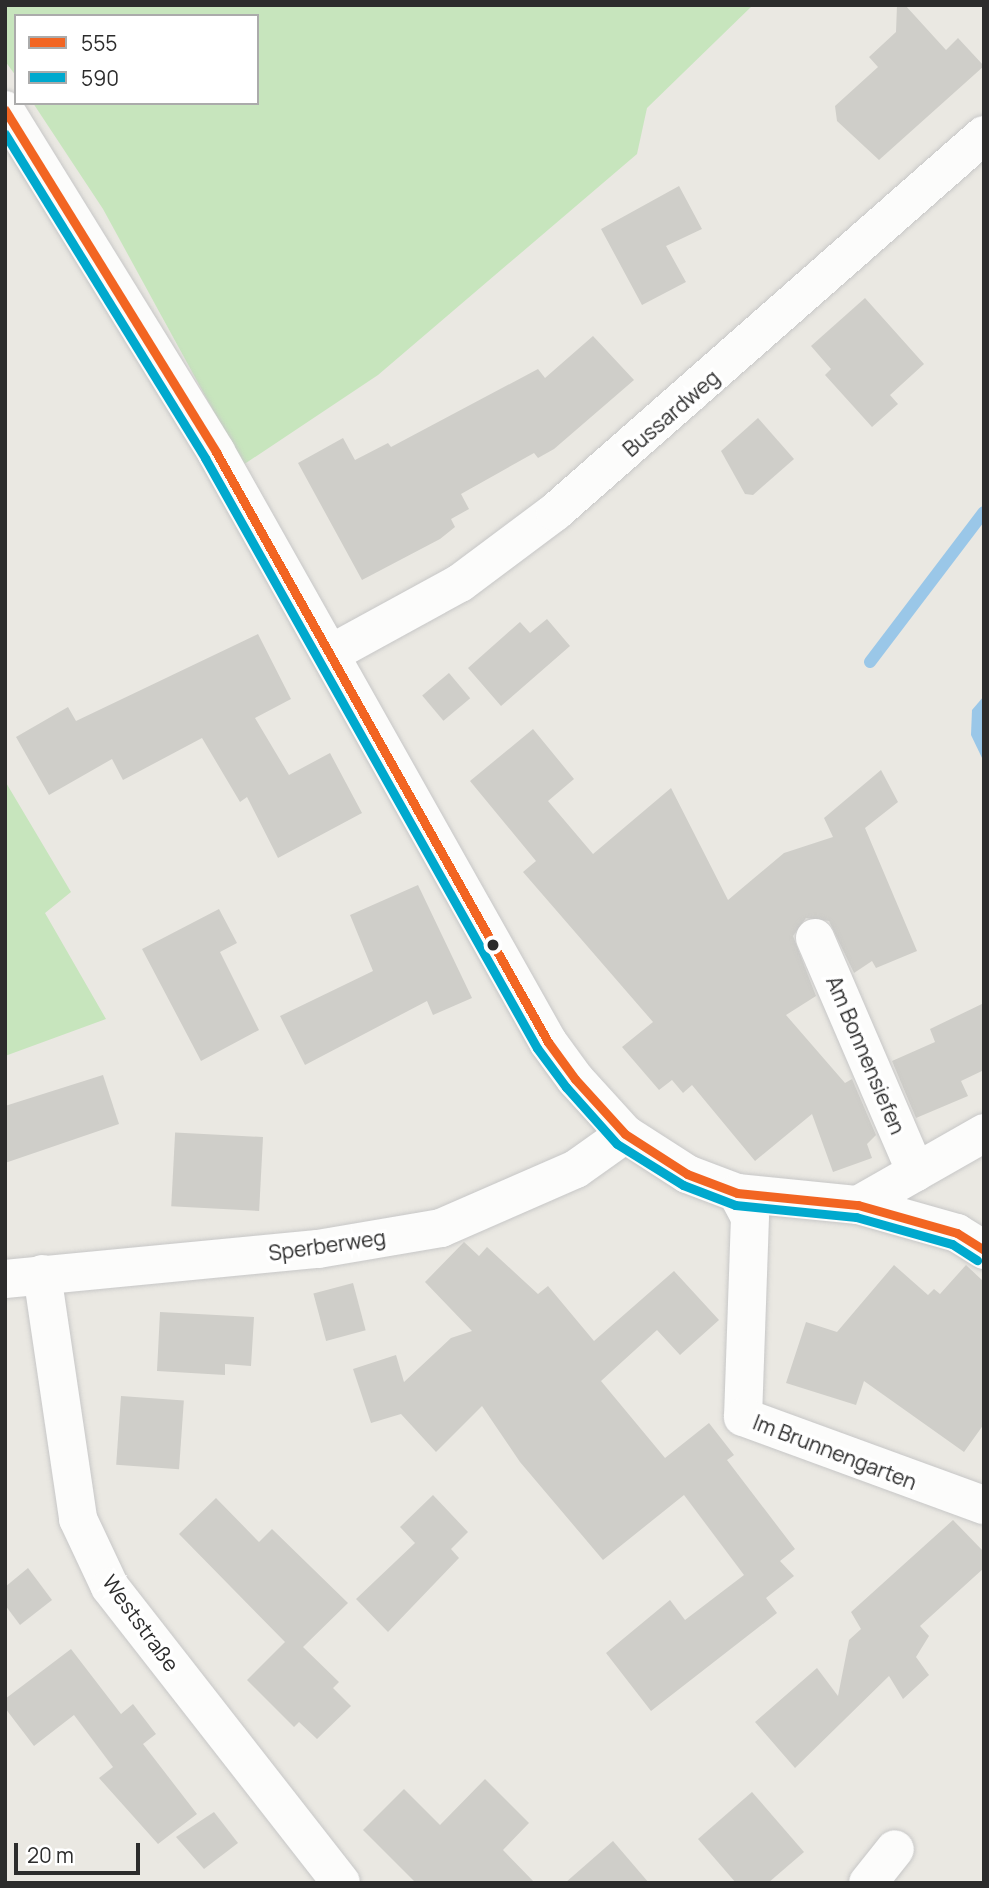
<!DOCTYPE html>
<meta charset="utf-8">
<style>
body{margin:0}
#map{position:relative;width:989px;height:1888px;overflow:hidden;background:#eae8e2;font-family:Manrope,sans-serif}
div>[style]{position:absolute}
.green>*{inset:0;background:#c7e5bd}
.water>*{inset:0;background:#9ac7e8}
.stream>*{height:12px;margin:-6px;padding:0 6px;transform-origin:6px;border-radius:6px;background:#9ac7e8}
.building>*{inset:0;background:#cfcec9;transform-origin:0 0}
.roads{filter:drop-shadow(0 0 2px #c7c7c7) drop-shadow(0 0 2px #c7c7c7)}
.street>*{height:38px;margin:-19px;padding:0 19px;transform-origin:19px;border-radius:19px;background:#fcfcfb}
.bus-1>*{height:9px;margin:-4.5px;padding:0 4.5px;transform-origin:4.5px;border-radius:4.5px;background:#f26522}
.bus-2>*{height:9px;margin:-4.5px;padding:0 4.5px;transform-origin:4.5px;border-radius:4.5px;background:#00a9ce}
.dots>*{width:19px;height:19px;translate:-50% -50%;box-sizing:border-box;border:4px solid #fff;border-radius:50%}
span{translate:-50% -50%;white-space:nowrap;text-align:center;line-height:1.15;-webkit-text-stroke:7px #fff;paint-order:stroke}
.street-label{font-size:21px;color:#2c2c2c}
.frame{position:absolute;inset:0;border:7px solid #2c2c2c;pointer-events:none}
.legend{position:absolute;left:14px;top:14px;width:245px;height:91px;box-sizing:border-box;background:#fff;border:2px solid #ababab;margin:0;padding:9px 12px;list-style:none;font-size:21px;color:#2c2c2c}
.legend li{display:flex;align-items:center;gap:14px;height:35px}
.legend b{width:35px;border:2px solid #ababab}
.scale{position:absolute;left:14px;top:1843px;width:126px;height:32px;box-sizing:border-box;border:4px solid #2c2c2c;border-top:0;padding-left:9px;font-size:21px;line-height:24px;white-space:nowrap;color:#2c2c2c;-webkit-text-stroke:5px #fff;paint-order:stroke}
</style>
<div id="map">
<div class="green">
<div style="clip-path:polygon(5px 5px,753px 5px,647px 108px,637px 154px,378px 375px,243px 465px,103px 209px,33px 103px,257px 103px,257px 16px,16px 16px,16px 76px,5px 61px)"></div>
<div style="clip-path:polygon(5px 781px,71px 892px,45px 913px,106px 1019px,5px 1056px)"></div>
</div>
<div class="water">
<div style="clip-path:polygon(984px 696px,984px 759px,983px 760px,971px 735px,972px 710px)"></div>
</div>
<div class="stream">
<div style="left:870px;top:662px;width:188px;rotate:-52.8deg"></div>
</div>
<div class="building">
<div style="clip-path:polygon(897px 5px,905px 5px,946px 50px,958px 38px,984px 66px,879px 160px,837px 121px,835px 106px,878px 67px,869px 57px,896px 32px)"></div>
<div style="clip-path:polygon(679px 186px,702px 229px,666px 246px,686px 282px,642px 305px,601px 229px)"></div>
<div style="clip-path:polygon(865px 298px,924px 364px,890px 395px,898px 404px,872px 427px,825px 375px,831px 369px,811px 346px)"></div>
<div style="clip-path:polygon(593px 336px,634px 380px,554px 449px,538px 458px,534px 453px,461px 494px,469px 509px,451px 519px,455px 527px,440px 539px,362px 580px,298px 463px,343px 438px,355px 460px,388px 443px,391px 447px,538px 369px,545px 378px)"></div>
<div style="clip-path:polygon(758px 418px,794px 459px,753px 495px,745px 494px,721px 451px)"></div>
<div style="clip-path:polygon(547px 619px,570px 646px,501px 706px,468px 668px,520px 622px,530px 633px)"></div>
<div style="clip-path:polygon(258px 634px,291px 699px,255px 718px,289px 775px,330px 753px,362px 813px,278px 858px,247px 797px,240px 802px,202px 738px,123px 780px,112px 759px,49px 795px,16px 737px,68px 707px,76px 721px)"></div>
<div style="left:449px;top:673px;width:33px;height:35px;rotate:50deg"></div>
<div style="clip-path:polygon(533px 729px,574px 779px,548px 801px,593px 854px,671px 788px,728px 900px,784px 853px,833px 837px,824px 818px,881px 770px,898px 802px,865px 828px,917px 951px,876px 968px,872px 961px,854px 973px,829px 921px,806px 918px,793px 936px,816px 996px,786px 1015px,845px 1083px,852px 1079px,876px 1135px,867px 1144px,872px 1158px,833px 1172px,812px 1114px,755px 1161px,692px 1085px,683px 1093px,672px 1080px,659px 1090px,622px 1047px,653px 1022px,523px 872px,536px 861px,470px 781px)"></div>
<div style="clip-path:polygon(418px 885px,472px 998px,433px 1015px,427px 1001px,305px 1065px,280px 1016px,373px 971px,350px 915px)"></div>
<div style="clip-path:polygon(219px 909px,237px 943px,220px 952px,259px 1030px,201px 1061px,142px 949px)"></div>
<div style="clip-path:polygon(984px 1003px,984px 1070px,961px 1081px,968px 1096px,916px 1118px,892px 1061px,935px 1042px,930px 1029px)"></div>
<div style="clip-path:polygon(103px 1075px,119px 1124px,5px 1163px,5px 1106px)"></div>
<div style="left:263px;top:1137px;width:74px;height:88px;rotate:93deg"></div>
<div style="clip-path:polygon(464px 1242px,479px 1256px,487px 1247px,538px 1294px,548px 1286px,594px 1341px,674px 1271px,719px 1320px,680px 1355px,657px 1330px,601px 1381px,665px 1458px,709px 1423px,734px 1455px,727px 1460px,795px 1549px,780px 1561px,794px 1576px,766px 1598px,777px 1613px,651px 1711px,606px 1653px,670px 1600px,685px 1620px,744px 1575px,684px 1495px,603px 1560px,520px 1462px,482px 1406px,436px 1452px,401px 1414px,371px 1423px,353px 1369px,396px 1355px,404px 1382px,451px 1338px,472px 1331px,425px 1282px)"></div>
<div style="clip-path:polygon(894px 1265px,928px 1295px,934px 1289px,940px 1294px,966px 1265px,984px 1282px,984px 1424px,964px 1452px,864px 1381px,856px 1405px,786px 1383px,806px 1322px,837px 1332px)"></div>
<div style="left:353px;top:1283px;width:49px;height:41px;rotate:75deg"></div>
<div style="clip-path:polygon(160px 1312px,254px 1317px,251px 1366px,225px 1364px,225px 1375px,157px 1371px)"></div>
<div style="left:121px;top:1396px;width:63px;height:69px;rotate:4deg"></div>
<div style="clip-path:polygon(433px 1495px,468px 1532px,451px 1549px,459px 1558px,388px 1632px,356px 1599px,415px 1543px,400px 1527px)"></div>
<div style="clip-path:polygon(216px 1498px,259px 1542px,272px 1529px,348px 1603px,303px 1647px,339px 1682px,333px 1688px,351px 1706px,317px 1739px,299px 1722px,294px 1727px,247px 1680px,285px 1642px,179px 1534px)"></div>
<div style="clip-path:polygon(953px 1520px,984px 1552px,984px 1568px,920px 1626px,929px 1636px,916px 1657px,929px 1675px,903px 1699px,889px 1676px,795px 1768px,755px 1722px,817px 1668px,838px 1696px,849px 1640px,861px 1629px,851px 1612px)"></div>
<div style="clip-path:polygon(28px 1568px,52px 1600px,20px 1625px,5px 1605px,5px 1587px)"></div>
<div style="clip-path:polygon(71px 1649px,121px 1714px,133px 1704px,156px 1734px,143px 1744px,197px 1814px,158px 1844px,99px 1778px,113px 1767px,74px 1715px,34px 1746px,5px 1708px,5px 1699px)"></div>
<div style="clip-path:polygon(485px 1779px,529px 1823px,503px 1850px,535px 1883px,416px 1883px,363px 1830px,404px 1789px,440px 1825px)"></div>
<div style="clip-path:polygon(752px 1792px,804px 1852px,768px 1883px,736px 1883px,698px 1839px)"></div>
<div style="clip-path:polygon(214px 1812px,238px 1843px,204px 1869px,176px 1837px)"></div>
<div style="clip-path:polygon(613px 1841px,649px 1883px,565px 1883px)"></div>
</div>
<div class="roads">
<div class="street">
<div style="left:5px;top:110px;width:402px;rotate:58.3deg"></div>
<div style="left:216px;top:452px;width:677px;rotate:60.63deg"></div>
<div style="left:548px;top:1042px;width:46px;rotate:53.9deg"></div>
<div style="left:575px;top:1079px;width:74px;rotate:47.7deg"></div>
<div style="left:625px;top:1134px;width:74px;rotate:32.8deg"></div>
<div style="left:687px;top:1174px;width:53px;rotate:20.8deg"></div>
<div style="left:737px;top:1193px;width:122px;rotate:5.7deg"></div>
<div style="left:858px;top:1205px;width:103px;rotate:15.8deg"></div>
<div style="left:957px;top:1233px;width:32px;rotate:32deg"></div>
<div style="left:332px;top:653px;width:146px;rotate:-28.7deg"></div>
<div style="left:460px;top:583px;width:119px;rotate:-36.8deg"></div>
<div style="left:555px;top:512px;width:571px;rotate:-41.31deg"></div>
<div style="left:815px;top:938px;width:255px;rotate:66.7deg"></div>
<div style="left:737px;top:1193px;width:27px;rotate:62deg"></div>
<div style="left:750px;top:1217px;width:200px;rotate:92deg"></div>
<div style="left:743px;top:1417px;width:257px;rotate:20.1deg"></div>
<div style="left:858px;top:1205px;width:145px;rotate:-29.7deg"></div>
<div style="left:42px;top:1274px;width:248px;rotate:81.6deg"></div>
<div style="left:78px;top:1519px;width:75px;rotate:64.8deg"></div>
<div style="left:110px;top:1587px;width:375px;rotate:52deg"></div>
<div style="left:5px;top:1279px;width:314px;rotate:-5.5deg"></div>
<div style="left:318px;top:1249px;width:125px;rotate:-9.7deg"></div>
<div style="left:441px;top:1228px;width:147px;rotate:-23.6deg"></div>
<div style="left:576px;top:1169px;width:60px;rotate:-35.5deg"></div>
<div style="left:868px;top:1883px;width:43px;rotate:-51.5deg"></div>
</div>
</div>
<div class="bus-1">
<div style="left:5px;top:110px;width:402px;rotate:58.3deg"></div>
<div style="left:216px;top:452px;width:677px;rotate:60.63deg"></div>
<div style="left:548px;top:1042px;width:46px;rotate:53.9deg"></div>
<div style="left:575px;top:1079px;width:74px;rotate:47.7deg"></div>
<div style="left:625px;top:1134px;width:74px;rotate:32.8deg"></div>
<div style="left:687px;top:1174px;width:53px;rotate:20.8deg"></div>
<div style="left:737px;top:1193px;width:122px;rotate:5.7deg"></div>
<div style="left:858px;top:1205px;width:103px;rotate:15.8deg"></div>
<div style="left:957px;top:1233px;width:32px;rotate:32deg"></div>
</div>
<div class="bus-2">
<div style="left:5px;top:134px;width:381px;rotate:58.3deg"></div>
<div style="left:205px;top:458px;width:677px;rotate:60.63deg"></div>
<div style="left:537px;top:1048px;width:49px;rotate:53.4deg"></div>
<div style="left:566px;top:1087px;width:76px;rotate:48.2deg"></div>
<div style="left:617px;top:1144px;width:78px;rotate:31.8deg"></div>
<div style="left:683px;top:1185px;width:56px;rotate:21deg"></div>
<div style="left:735px;top:1205px;width:122px;rotate:5.7deg"></div>
<div style="left:856px;top:1217px;width:100px;rotate:15.7deg"></div>
<div style="left:952px;top:1244px;width:30px;rotate:33deg"></div>
</div>
<div class="dots">
<div style="left:493px;top:945px;background:#2c2c2c"></div>
</div>
<div class="street-label">
<span style="left:671px;top:413px;rotate:-41deg">Bussardweg</span>
<span style="left:866px;top:1055px;rotate:67deg">Am Bonnensiefen</span>
<span style="left:327px;top:1245px;rotate:-8deg">Sperberweg</span>
<span style="left:835px;top:1452px;rotate:21deg">Im Brunnengarten</span>
<span style="left:141px;top:1623px;rotate:54deg">Weststraße</span>
</div>
<div class="frame"></div>
<ul class="legend">
<li><b style="height:9px;background:#f26522"></b>555</li>
<li><b style="height:9px;background:#00a9ce"></b>590</li>
</ul>
<div class="scale">20 m</div>
</div>
